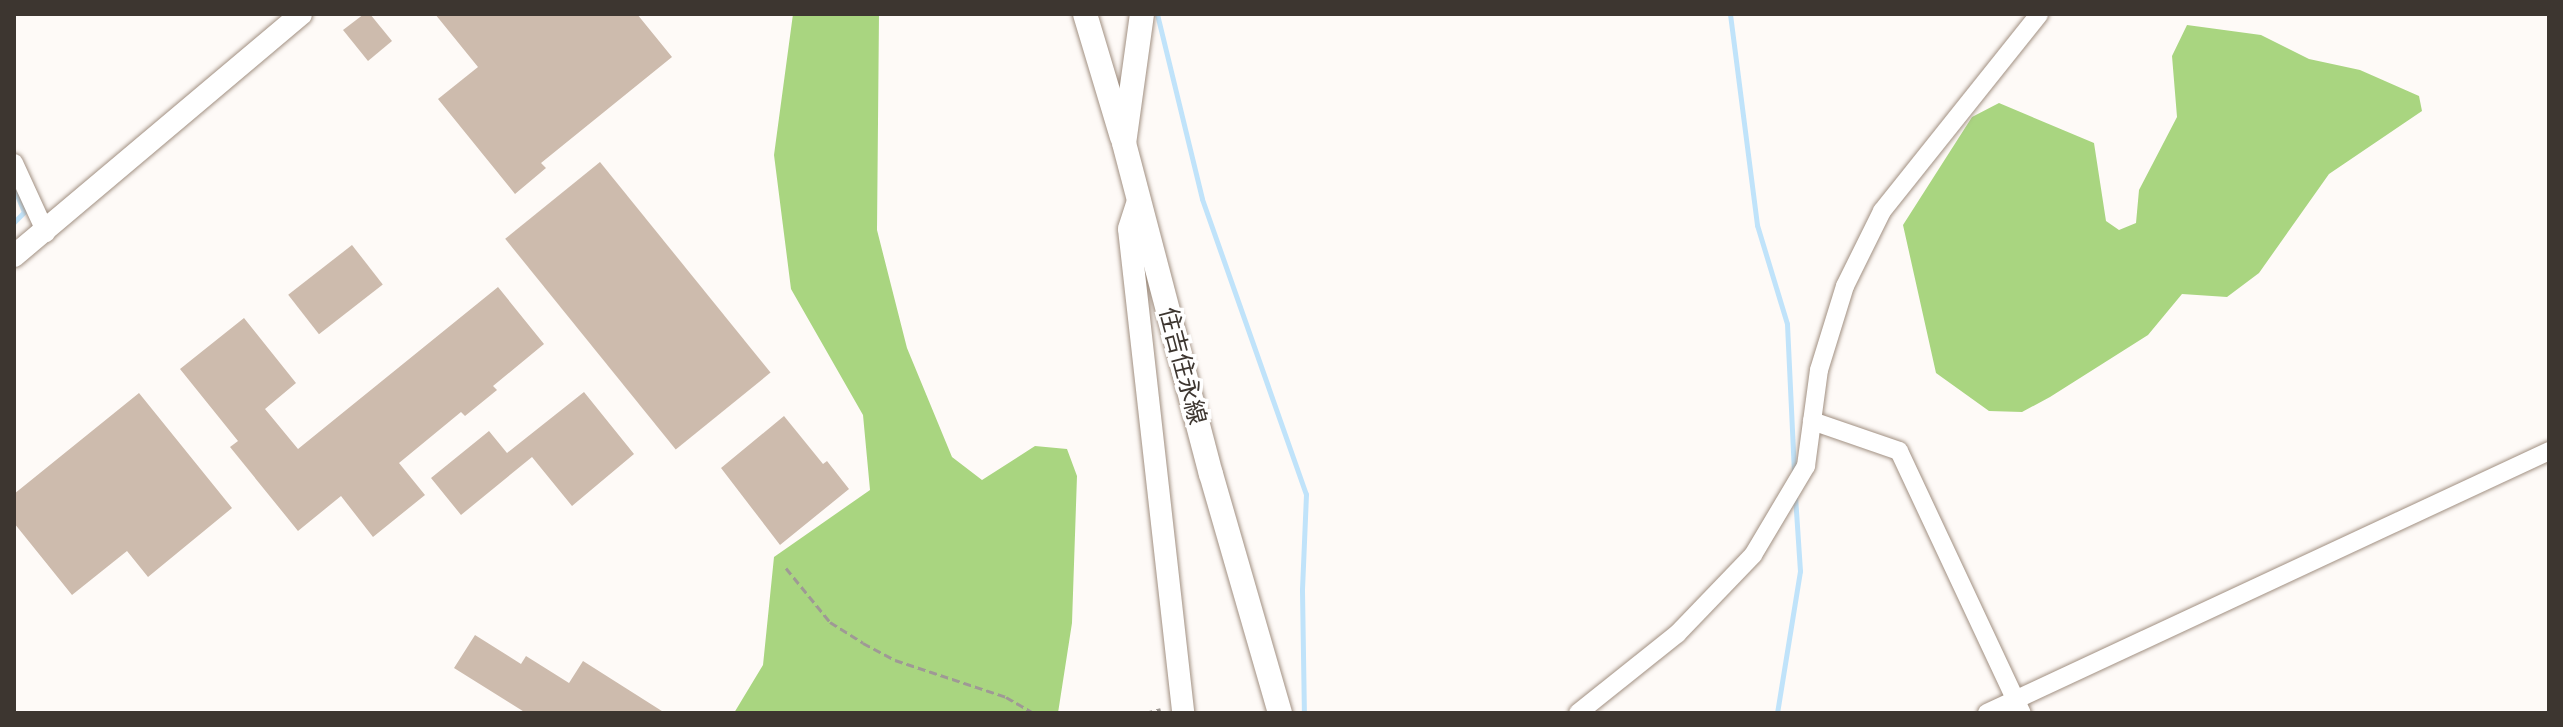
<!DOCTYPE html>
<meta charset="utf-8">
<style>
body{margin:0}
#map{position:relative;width:2563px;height:727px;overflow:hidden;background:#fefaf7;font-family:"Fira Sans Condensed","Noto Sans JP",sans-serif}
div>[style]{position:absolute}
.forest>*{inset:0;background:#a9d580}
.stream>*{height:5px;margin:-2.5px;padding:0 2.5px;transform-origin:2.5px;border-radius:2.5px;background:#c0e3fa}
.building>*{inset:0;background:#cdbbad;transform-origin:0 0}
.path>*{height:3px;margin-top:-1.5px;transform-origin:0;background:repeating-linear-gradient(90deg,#9f9995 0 8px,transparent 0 12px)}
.roads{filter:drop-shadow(0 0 2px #a19082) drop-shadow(0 0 2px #a19082)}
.minor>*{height:18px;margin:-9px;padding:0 9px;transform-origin:9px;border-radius:9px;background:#fff}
.tertiary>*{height:22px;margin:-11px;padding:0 11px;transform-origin:11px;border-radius:11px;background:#fff}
.secondary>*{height:24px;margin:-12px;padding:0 12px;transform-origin:12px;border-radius:12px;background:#fff}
span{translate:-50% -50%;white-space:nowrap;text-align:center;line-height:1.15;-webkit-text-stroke:7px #fff;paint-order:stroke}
.street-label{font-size:24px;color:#3d3630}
.frame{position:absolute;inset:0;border:16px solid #3d3630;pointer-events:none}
</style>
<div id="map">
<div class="forest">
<div style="clip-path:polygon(793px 14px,879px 14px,877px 230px,907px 348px,952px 457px,982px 480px,1035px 446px,1067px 449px,1077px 476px,1072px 623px,1058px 713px,734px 713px,763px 665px,774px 557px,870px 490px,863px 415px,791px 289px,774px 155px)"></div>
<div style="clip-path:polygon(2187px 25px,2261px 35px,2309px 59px,2360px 70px,2419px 96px,2422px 111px,2329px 174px,2259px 273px,2227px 297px,2182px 294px,2148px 335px,2050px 397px,2022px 412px,1989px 411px,1936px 373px,1903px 225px,1972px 117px,1999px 103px,2094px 143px,2106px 221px,2119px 230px,2136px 223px,2139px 190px,2177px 117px,2172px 56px)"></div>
</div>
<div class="stream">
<div style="left:1157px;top:14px;width:190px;rotate:76.3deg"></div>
<div style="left:1202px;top:199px;width:313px;rotate:70.6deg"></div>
<div style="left:1306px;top:494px;width:96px;rotate:92.4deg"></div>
<div style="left:1302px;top:590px;width:123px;rotate:89.1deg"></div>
<div style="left:1730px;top:14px;width:213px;rotate:82.7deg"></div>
<div style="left:1757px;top:225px;width:103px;rotate:73.1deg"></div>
<div style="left:1787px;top:324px;width:150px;rotate:87.3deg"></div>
<div style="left:14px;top:188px;width:26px;rotate:67deg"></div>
<div style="left:24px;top:212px;width:14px;rotate:135deg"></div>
<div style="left:1777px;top:713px;width:144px;rotate:-80.8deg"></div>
<div style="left:1800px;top:571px;width:75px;rotate:-93.8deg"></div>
</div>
<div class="building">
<div style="clip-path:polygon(364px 14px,370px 14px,392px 41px,368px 61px,343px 30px)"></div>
<div style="clip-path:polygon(435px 14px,637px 14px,672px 57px,541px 163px,546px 168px,515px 194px,438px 99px,478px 67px)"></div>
<div style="left:600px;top:162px;width:271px;height:122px;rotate:51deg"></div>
<div style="left:352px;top:245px;width:50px;height:81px;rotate:52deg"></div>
<div style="clip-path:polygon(498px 287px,544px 344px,493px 386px,497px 390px,465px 416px,461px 412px,399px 463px,425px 495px,373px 537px,341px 496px,298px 531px,230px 447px,238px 441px,180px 369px,244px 318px,296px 383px,265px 409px,298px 449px)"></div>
<div style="clip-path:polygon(584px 392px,634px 454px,572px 506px,532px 457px,461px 515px,431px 478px,489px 431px,507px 453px)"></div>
<div style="clip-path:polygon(139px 393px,232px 508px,148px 577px,127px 551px,72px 595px,14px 523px,14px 494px)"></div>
<div style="clip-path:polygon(784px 416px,823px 464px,827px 461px,849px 489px,780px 545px,721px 468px)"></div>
<div style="clip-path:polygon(475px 635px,521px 664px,526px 656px,569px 683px,583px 661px,665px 713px,526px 713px,454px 668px)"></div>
</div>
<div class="path">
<div style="left:786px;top:568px;width:70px;rotate:50.8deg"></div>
<div style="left:830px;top:622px;width:39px;rotate:32deg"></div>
<div style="left:863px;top:643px;width:36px;rotate:28deg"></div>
<div style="left:895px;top:660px;width:117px;rotate:18.4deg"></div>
<div style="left:1006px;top:697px;width:32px;rotate:30deg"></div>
<div style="left:1145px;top:713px;width:16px;rotate:-14deg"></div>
</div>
<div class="roads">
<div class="minor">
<div style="left:14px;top:163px;width:77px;rotate:65.4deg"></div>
<div style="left:1812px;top:421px;width:92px;rotate:19deg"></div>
<div style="left:1899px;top:451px;width:289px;rotate:64.9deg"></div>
<div style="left:1578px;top:713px;width:127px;rotate:-38.6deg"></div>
<div style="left:1677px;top:634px;width:110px;rotate:-46.1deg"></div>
<div style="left:1753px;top:555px;width:104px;rotate:-59.2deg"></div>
<div style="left:1806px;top:466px;width:97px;rotate:-82.3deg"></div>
<div style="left:1819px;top:370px;width:88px;rotate:-72.8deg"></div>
<div style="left:1845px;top:286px;width:84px;rotate:-63.7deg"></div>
<div style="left:1882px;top:211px;width:252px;rotate:-51.4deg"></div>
<div style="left:1987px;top:713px;width:620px;rotate:-24.99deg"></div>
</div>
<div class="tertiary">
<div style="left:1137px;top:204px;width:26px;rotate:108deg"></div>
<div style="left:1129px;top:229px;width:487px;rotate:83.6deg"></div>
<div style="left:14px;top:256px;width:375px;rotate:-40.1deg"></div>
</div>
<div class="secondary">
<div style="left:1085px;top:14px;width:128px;rotate:73.3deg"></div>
<div style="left:1142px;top:14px;width:130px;rotate:97.9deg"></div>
<div style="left:1124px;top:143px;width:342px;rotate:75.3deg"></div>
<div style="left:1211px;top:474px;width:249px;rotate:73.9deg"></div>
</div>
</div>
<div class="street-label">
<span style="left:1182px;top:366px;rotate:75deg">住吉住永線</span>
</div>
<div class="frame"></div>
</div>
